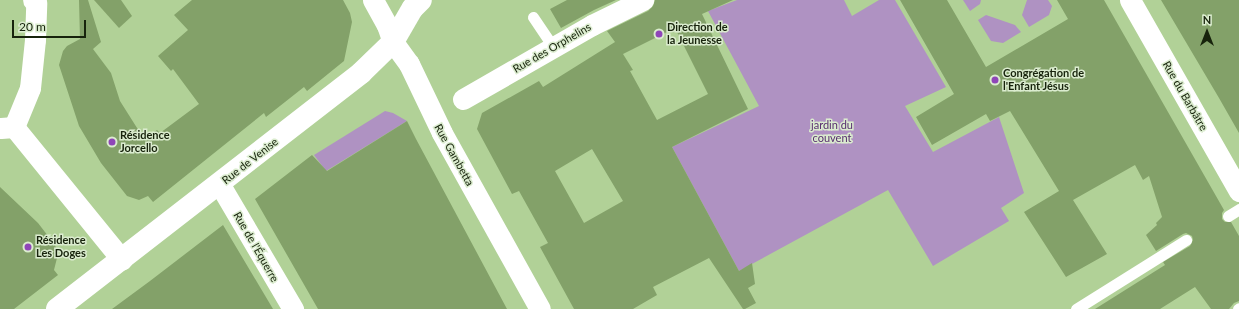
<!DOCTYPE html>
<meta charset="utf-8">
<style>
body{margin:0}
#map{position:relative;width:1239px;height:309px;overflow:hidden;background:#b1d197;font-family:Lato,sans-serif}
div>[style]{position:absolute}
.green>*{inset:0;background:#af92c2}
.building>*{inset:0;background:#83a169}
.lane>*{height:11px;margin:-5.5px;padding:0 5.5px;transform-origin:5.5px;border-radius:5.5px;background:#fff}
.street>*{height:21px;margin:-10.5px;padding:0 10.5px;transform-origin:10.5px;border-radius:10.5px;background:#fff}
.secondary>*{height:22px;margin:-11px;padding:0 11px;transform-origin:11px;border-radius:11px;background:#fff}
.dots>*{width:11px;height:11px;translate:-50% -50%;box-sizing:border-box;border:2px solid #dbeccf;border-radius:50%}
span{translate:-50% -50%;white-space:nowrap;text-align:center;line-height:1.15;-webkit-text-stroke:3px #dbeccf;paint-order:stroke}
.poi-label{font-size:11px;color:#17230c;font-weight:700}
.left{translate:0 -50%;text-align:left}
.street-label{font-size:11px;color:#17230c}
.park-label{font-size:11px;color:#572d6f}
.north{position:absolute;left:1187px;top:12px;width:40px;height:40px;-webkit-text-stroke:3px #dbeccf;paint-order:stroke;rotate:0deg;font-size:11px;font-weight:700;line-height:16px;text-align:center;color:#17230c}
.north::after{content:'';display:block;margin:auto;width:14px;height:18px;background:#17230c;clip-path:polygon(50% 0,100% 100%,50% 72%,0 100%)}
.scale{position:absolute;left:12px;top:20px;width:74px;height:18px;box-sizing:border-box;border:2px solid #17230c;border-top:0;padding-left:5px;font-size:12px;line-height:14px;white-space:nowrap;color:#17230c;-webkit-text-stroke:3px #dbeccf;paint-order:stroke}
</style>
<div id="map">
<div class="green">
<div style="clip-path:polygon(737px 0,844px 0,852px 16px,879px 0,895px 0,946px 87px,905px 106px,933px 152px,999px 117px,1024px 193px,1001px 208px,1009px 221px,933px 266px,888px 190px,739px 271px,672px 147px,759px 106px,708px 11px)"></div>
<div style="clip-path:polygon(963px 0,981px 0,980px 4px,970px 11px)"></div>
<div style="clip-path:polygon(1027px 0,1048px 0,1052px 6px,1049px 15px,1029px 27px,1022px 15px)"></div>
<div style="clip-path:polygon(986px 15px,1015px 25px,1021px 32px,1003px 43px,991px 41px,978px 20px)"></div>
<div style="clip-path:polygon(385px 111px,393px 113px,407px 121px,326px 171px,314px 155px)"></div>
</div>
<div class="building">
<div style="clip-path:polygon(79px 0,88px 0,101px 42px,93px 49px,111px 73px,120px 101px,144px 139px,157px 130px,160px 133px,199px 104px,173px 69px,171px 71px,158px 56px,188px 30px,174px 15px,192px 0,343px 0,350px 13px,352px 22px,344px 61px,307px 91px,304px 87px,266px 117px,264px 113px,153px 202px,148px 196px,139px 200px,127px 196px,101px 163px,79px 126px,59px 65px,63px 51px,67px 46px,80px 39px)"></div>
<div style="clip-path:polygon(94px 0,121px 0,132px 16px,119px 28px)"></div>
<div style="clip-path:polygon(567px 0,616px 0,594px 10px,561px 28px,550px 9px)"></div>
<div style="clip-path:polygon(evenodd,655px 0,733px 0,702px 14px,748px 109px,672px 147px,739px 271px,752px 263px,755px 284px,748px 288px,756px 303px,745px 309px,743px 309px,709px 258px,653px 287px,657px 295px,633px 309px,574px 309px,540px 247px,548px 243px,519px 191px,512px 194px,477px 129px,482px 113px,539px 81px,543px 87px,615px 42px,607px 31px,648px 11px,653px 6px,655px 0,675px 28px,708px 94px,657px 120px,630px 71px,633px 70px,623px 54px,675px 28px,655px 0,592px 149px,623px 201px,584px 223px,555px 171px,592px 149px)"></div>
<div style="clip-path:polygon(900px 0,947px 0,986px 67px,1068px 19px,1057px 0,1104px 0,1224px 210px,1222px 213px,1222px 219px,1225px 222px,1231px 222px,1239px 236px,1239px 301px,1234px 303px,1229px 309px,1211px 309px,1195px 287px,1160px 309px,1095px 309px,1165px 265px,1163px 262px,1190px 246px,1193px 240px,1192px 236px,1186px 233px,1183px 234px,1156px 251px,1146px 235px,1157px 225px,1156px 223px,1162px 217px,1149px 176px,1143px 180px,1135px 165px,1073px 200px,1107px 254px,1066px 277px,1024px 212px,1059px 191px,1010px 111px,990px 121px,986px 114px,932px 145px,916px 117px,954px 94px)"></div>
<div style="clip-path:polygon(1161px 0,1239px 0,1239px 133px,1219px 98px)"></div>
<div style="clip-path:polygon(407px 121px,416px 139px,507px 309px,318px 309px,255px 199px,312px 155px,327px 171px)"></div>
<div style="clip-path:polygon(0 187px,38px 223px,55px 245px,58px 254px,54px 270px,58px 275px,14px 309px,0 309px)"></div>
<div style="clip-path:polygon(223px 225px,273px 309px,112px 309px,150px 281px)"></div>
</div>
<div class="lane">
<div style="left:533px;top:17px;width:36px;rotate:56deg"></div>
<div style="left:1228px;top:216px;width:13px;rotate:-32deg"></div>
<div style="left:1076px;top:309px;width:130px;rotate:-32.1deg"></div>
<div style="left:1238px;top:309px;width:1px;rotate:-45deg"></div>
</div>
<div class="street">
<div style="left:373px;top:0;width:29px;rotate:61deg"></div>
<div style="left:387px;top:25px;width:18px;rotate:71deg"></div>
<div style="left:393px;top:42px;width:27px;rotate:54deg"></div>
<div style="left:409px;top:64px;width:76px;rotate:64.4deg"></div>
<div style="left:442px;top:133px;width:201px;rotate:60.9deg"></div>
<div style="left:1130px;top:0;width:220px;rotate:60.3deg"></div>
<div style="left:463px;top:99px;width:149px;rotate:-29.8deg"></div>
<div style="left:592px;top:25px;width:57px;rotate:-26.1deg"></div>
<div style="left:14px;top:127px;width:171px;rotate:50.9deg"></div>
<div style="left:1px;top:128px;width:13px;rotate:-4deg"></div>
<div style="left:14px;top:127px;width:42px;rotate:-67.7deg"></div>
<div style="left:30px;top:88px;width:48px;rotate:-84.1deg"></div>
<div style="left:35px;top:40px;width:37px;rotate:-88deg"></div>
<div style="left:36px;top:3px;width:4px;rotate:-135deg"></div>
<div style="left:220px;top:185px;width:144px;rotate:59.5deg"></div>
</div>
<div class="secondary">
<div style="left:57px;top:309px;width:385px;rotate:-37.8deg"></div>
<div style="left:361px;top:73px;width:45px;rotate:-44.1deg"></div>
<div style="left:393px;top:42px;width:39px;rotate:-60deg"></div>
<div style="left:413px;top:8px;width:11px;rotate:-45deg"></div>
</div>
<div class="dots">
<div style="left:659px;top:34px;background:#8f46b8"></div>
<div style="left:995px;top:80px;background:#8f46b8"></div>
<div style="left:112px;top:142px;background:#8f46b8"></div>
<div style="left:28px;top:247px;background:#8f46b8"></div>
</div>
<div class="poi-label">
<span class="left" style="left:667px;top:34px">Direction de<br>la Jeunesse</span>
<span class="left" style="left:1003px;top:80px">Congrégation de<br>l'Enfant Jésus</span>
<span class="left" style="left:120px;top:142px">Résidence<br>Jorcello</span>
<span class="left" style="left:36px;top:247px">Résidence<br>Les Doges</span>
</div>
<div class="street-label">
<span style="left:552px;top:48px;rotate:-30deg">Rue des Orphelins</span>
<span style="left:1185px;top:96px;rotate:60deg">Rue du Barbâtre</span>
<span style="left:454px;top:155px;rotate:61deg">Rue Gambetta</span>
<span style="left:250px;top:161px;rotate:-38deg">Rue de Venise</span>
<span style="left:256px;top:247px;rotate:60deg">Rue de l'Équerre</span>
</div>
<div class="park-label">
<span style="left:832px;top:132px">jardin du<br>couvent</span>
</div>
<div class="north">N</div>
<div class="scale">20 m</div>
</div>
